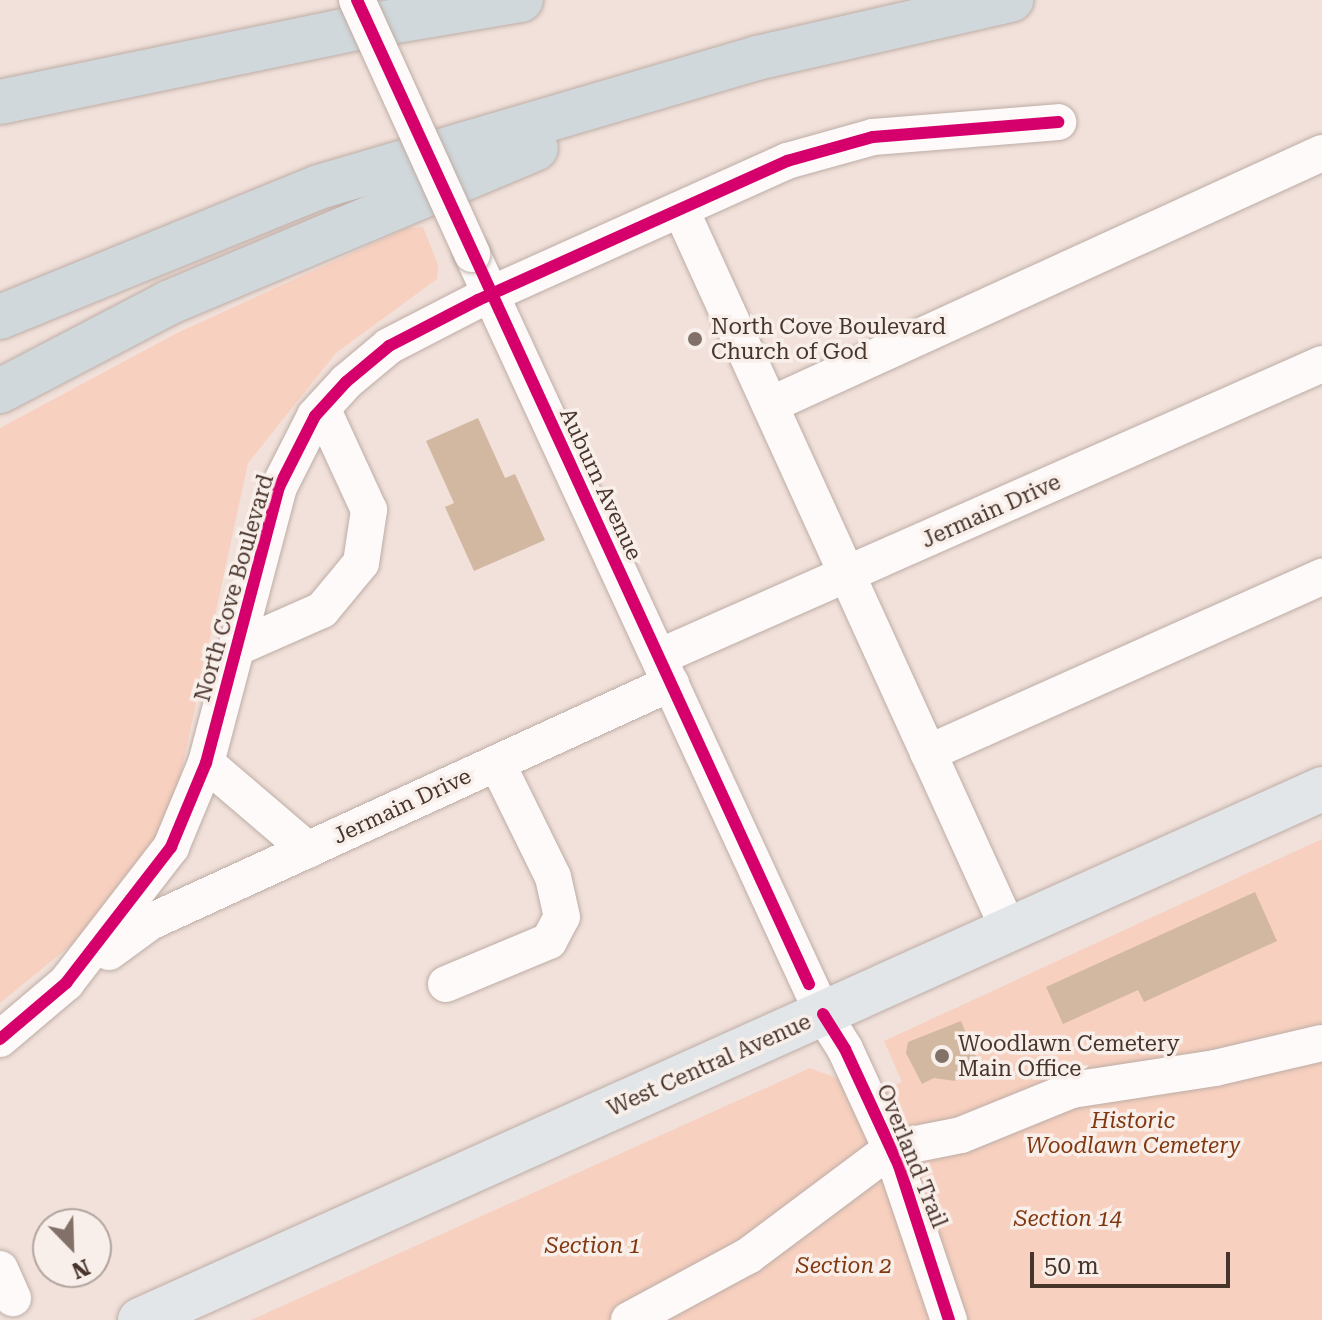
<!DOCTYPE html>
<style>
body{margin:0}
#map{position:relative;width:1322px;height:1320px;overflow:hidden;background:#f1e1da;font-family:"Roboto Serif",serif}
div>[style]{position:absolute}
.green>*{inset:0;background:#f7d0bf}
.building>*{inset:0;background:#d2b8a0}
.roads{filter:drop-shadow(0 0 2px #bdada6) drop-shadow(0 0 2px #bdada6)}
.minor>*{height:36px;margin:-18px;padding:0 18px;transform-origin:18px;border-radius:18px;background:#fdfaf9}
.major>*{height:44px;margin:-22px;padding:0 22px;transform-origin:22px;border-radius:22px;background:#e2e6e8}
.highway>*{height:44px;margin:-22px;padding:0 22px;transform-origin:22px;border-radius:22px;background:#d0d8db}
.bridges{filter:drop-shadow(0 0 2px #bdada6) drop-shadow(0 0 2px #bdada6)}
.minor-bridge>*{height:36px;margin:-18px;padding:0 18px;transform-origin:18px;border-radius:18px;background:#fdfaf9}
.cycleway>*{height:12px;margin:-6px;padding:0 6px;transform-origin:6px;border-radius:6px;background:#d6006c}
.dots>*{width:22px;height:22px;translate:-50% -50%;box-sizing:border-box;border:4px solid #f9efea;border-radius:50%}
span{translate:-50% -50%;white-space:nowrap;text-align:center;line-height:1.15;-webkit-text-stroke:7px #f9efea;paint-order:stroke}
.poi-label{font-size:22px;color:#47342b}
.left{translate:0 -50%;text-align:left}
.street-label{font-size:22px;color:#47342b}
.park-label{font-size:22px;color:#813810;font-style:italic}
.north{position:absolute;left:32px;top:1208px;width:80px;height:80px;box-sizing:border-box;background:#f9efea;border:2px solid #b2a49e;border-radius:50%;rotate:157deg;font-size:22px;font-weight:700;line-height:32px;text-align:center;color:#47342b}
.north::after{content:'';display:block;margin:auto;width:28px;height:36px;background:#827168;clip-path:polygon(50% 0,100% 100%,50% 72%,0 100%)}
.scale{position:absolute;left:1030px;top:1252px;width:200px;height:36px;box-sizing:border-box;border:4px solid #47342b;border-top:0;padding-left:10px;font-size:24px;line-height:28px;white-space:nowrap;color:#47342b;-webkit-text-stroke:6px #f9efea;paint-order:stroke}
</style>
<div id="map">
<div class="green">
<div style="clip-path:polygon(423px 227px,438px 265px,437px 279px,336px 353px,248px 463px,178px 787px,158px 834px,97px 924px,0 1003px,0 428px,177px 333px,407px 228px)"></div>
<div style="clip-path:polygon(1322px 839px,1322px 1320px,251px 1320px,810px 1068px,842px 1080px,857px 1102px,902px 1082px,884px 1041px)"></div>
</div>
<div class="building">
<div style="clip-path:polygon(478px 418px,505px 478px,515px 474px,545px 540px,474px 571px,445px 507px,454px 503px,426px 441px)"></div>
<div style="clip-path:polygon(1255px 892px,1277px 941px,1144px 1002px,1138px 990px,1063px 1024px,1046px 987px)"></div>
<div style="clip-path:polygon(961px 1021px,977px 1059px,960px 1067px,955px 1081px,934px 1078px,922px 1084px,906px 1053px,908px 1042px)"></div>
</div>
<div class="roads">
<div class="minor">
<div style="left:681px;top:210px;width:791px;rotate:65.51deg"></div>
<div style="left:472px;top:254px;width:837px;rotate:65.21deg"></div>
<div style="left:823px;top:1014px;width:41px;rotate:57.8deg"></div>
<div style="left:845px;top:1049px;width:110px;rotate:65.3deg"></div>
<div style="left:891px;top:1149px;width:181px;rotate:71.3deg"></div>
<div style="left:770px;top:405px;width:607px;rotate:-24.54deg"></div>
<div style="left:236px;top:648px;width:94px;rotate:-23.8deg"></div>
<div style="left:322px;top:610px;width:61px;rotate:-50.3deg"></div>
<div style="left:361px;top:563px;width:54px;rotate:-81.4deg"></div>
<div style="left:369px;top:510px;width:112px;rotate:-114.7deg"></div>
<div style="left:659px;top:657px;width:725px;rotate:-23.84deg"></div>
<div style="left:928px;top:753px;width:432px;rotate:-24.1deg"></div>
<div style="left:206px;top:763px;width:134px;rotate:40.5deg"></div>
<div style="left:109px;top:952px;width:51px;rotate:-36.2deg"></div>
<div style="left:150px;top:922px;width:573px;rotate:-24.64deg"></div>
<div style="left:446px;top:984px;width:112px;rotate:-22.7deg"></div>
<div style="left:549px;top:941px;width:27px;rotate:-62deg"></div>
<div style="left:562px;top:917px;width:41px;rotate:-102.7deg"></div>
<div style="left:553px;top:877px;width:127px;rotate:-116.2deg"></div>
<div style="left:0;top:1039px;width:87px;rotate:-40.3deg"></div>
<div style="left:66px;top:983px;width:172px;rotate:-52.3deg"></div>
<div style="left:171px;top:847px;width:91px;rotate:-67.4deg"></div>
<div style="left:206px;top:763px;width:285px;rotate:-75.2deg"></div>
<div style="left:279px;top:487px;width:80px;rotate:-63.1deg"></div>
<div style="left:315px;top:416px;width:46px;rotate:-47.6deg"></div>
<div style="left:346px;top:382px;width:56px;rotate:-39.9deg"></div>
<div style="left:389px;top:346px;width:100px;rotate:-27.3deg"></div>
<div style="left:478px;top:300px;width:339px;rotate:-24.2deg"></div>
<div style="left:787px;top:161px;width:89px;rotate:-15.6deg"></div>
<div style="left:873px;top:137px;width:186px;rotate:-4.6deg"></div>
<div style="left:0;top:1269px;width:32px;rotate:66deg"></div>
<div style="left:629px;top:1320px;width:135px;rotate:-28.3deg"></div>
<div style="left:748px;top:1256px;width:179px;rotate:-36.8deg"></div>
<div style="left:891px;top:1149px;width:71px;rotate:-11.3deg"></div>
<div style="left:961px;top:1135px;width:120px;rotate:-22.1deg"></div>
<div style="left:1072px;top:1090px;width:145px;rotate:-8.7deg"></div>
<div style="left:1215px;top:1068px;width:110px;rotate:-13.2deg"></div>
</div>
<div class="major">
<div style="left:140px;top:1320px;width:1296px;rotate:-24.19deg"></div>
</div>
<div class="highway">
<div style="left:0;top:102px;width:381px;rotate:-11.7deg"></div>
<div style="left:373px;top:25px;width:150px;rotate:-9.6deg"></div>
<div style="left:0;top:317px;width:344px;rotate:-22.2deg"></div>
<div style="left:319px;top:187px;width:457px;rotate:-16.4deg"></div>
<div style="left:757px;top:58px;width:261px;rotate:-12.9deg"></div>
<div style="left:0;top:391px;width:190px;rotate:-27.6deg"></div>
<div style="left:168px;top:303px;width:399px;rotate:-22.8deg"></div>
</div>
</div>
<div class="bridges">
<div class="minor-bridge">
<div style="left:357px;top:0;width:279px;rotate:65.6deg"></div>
</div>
</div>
<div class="cycleway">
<div style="left:357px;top:0;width:1083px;rotate:65.33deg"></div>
<div style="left:823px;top:1014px;width:41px;rotate:57.8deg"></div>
<div style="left:845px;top:1049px;width:129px;rotate:65.2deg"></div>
<div style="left:899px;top:1166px;width:162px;rotate:72deg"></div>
<div style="left:0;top:1039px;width:87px;rotate:-40.3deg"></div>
<div style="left:66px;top:983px;width:172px;rotate:-52.3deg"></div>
<div style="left:171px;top:847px;width:91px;rotate:-67.4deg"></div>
<div style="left:206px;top:763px;width:285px;rotate:-75.2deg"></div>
<div style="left:279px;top:487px;width:80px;rotate:-63.1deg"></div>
<div style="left:315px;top:416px;width:46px;rotate:-47.6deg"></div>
<div style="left:346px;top:382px;width:56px;rotate:-39.9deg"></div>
<div style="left:389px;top:346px;width:100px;rotate:-27.3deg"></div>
<div style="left:478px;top:300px;width:339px;rotate:-24.2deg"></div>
<div style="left:787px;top:161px;width:89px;rotate:-15.6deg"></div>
<div style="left:873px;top:137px;width:186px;rotate:-4.6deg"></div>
</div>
<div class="dots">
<div style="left:695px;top:339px;background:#827168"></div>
<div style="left:942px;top:1056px;background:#827168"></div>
</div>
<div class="poi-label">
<span class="left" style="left:711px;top:339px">North Cove Boulevard<br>Church of God</span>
<span class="left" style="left:958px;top:1056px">Woodlawn Cemetery<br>Main Office</span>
</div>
<div class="street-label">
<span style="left:601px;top:484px;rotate:65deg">Auburn Avenue</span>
<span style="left:991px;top:511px;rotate:-24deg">Jermain Drive</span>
<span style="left:234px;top:588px;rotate:-74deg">North Cove Boulevard</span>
<span style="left:402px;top:806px;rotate:-25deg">Jermain Drive</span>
<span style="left:709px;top:1065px;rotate:-24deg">West Central Avenue</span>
<span style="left:912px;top:1156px;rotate:68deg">Overland Trail</span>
</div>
<div class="park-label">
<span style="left:1133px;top:1133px">Historic<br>Woodlawn Cemetery</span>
<span style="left:1068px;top:1219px">Section 14</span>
<span style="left:593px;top:1246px">Section 1</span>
<span style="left:844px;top:1266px">Section 2</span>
</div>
<div class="north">N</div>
<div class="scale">50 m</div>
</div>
